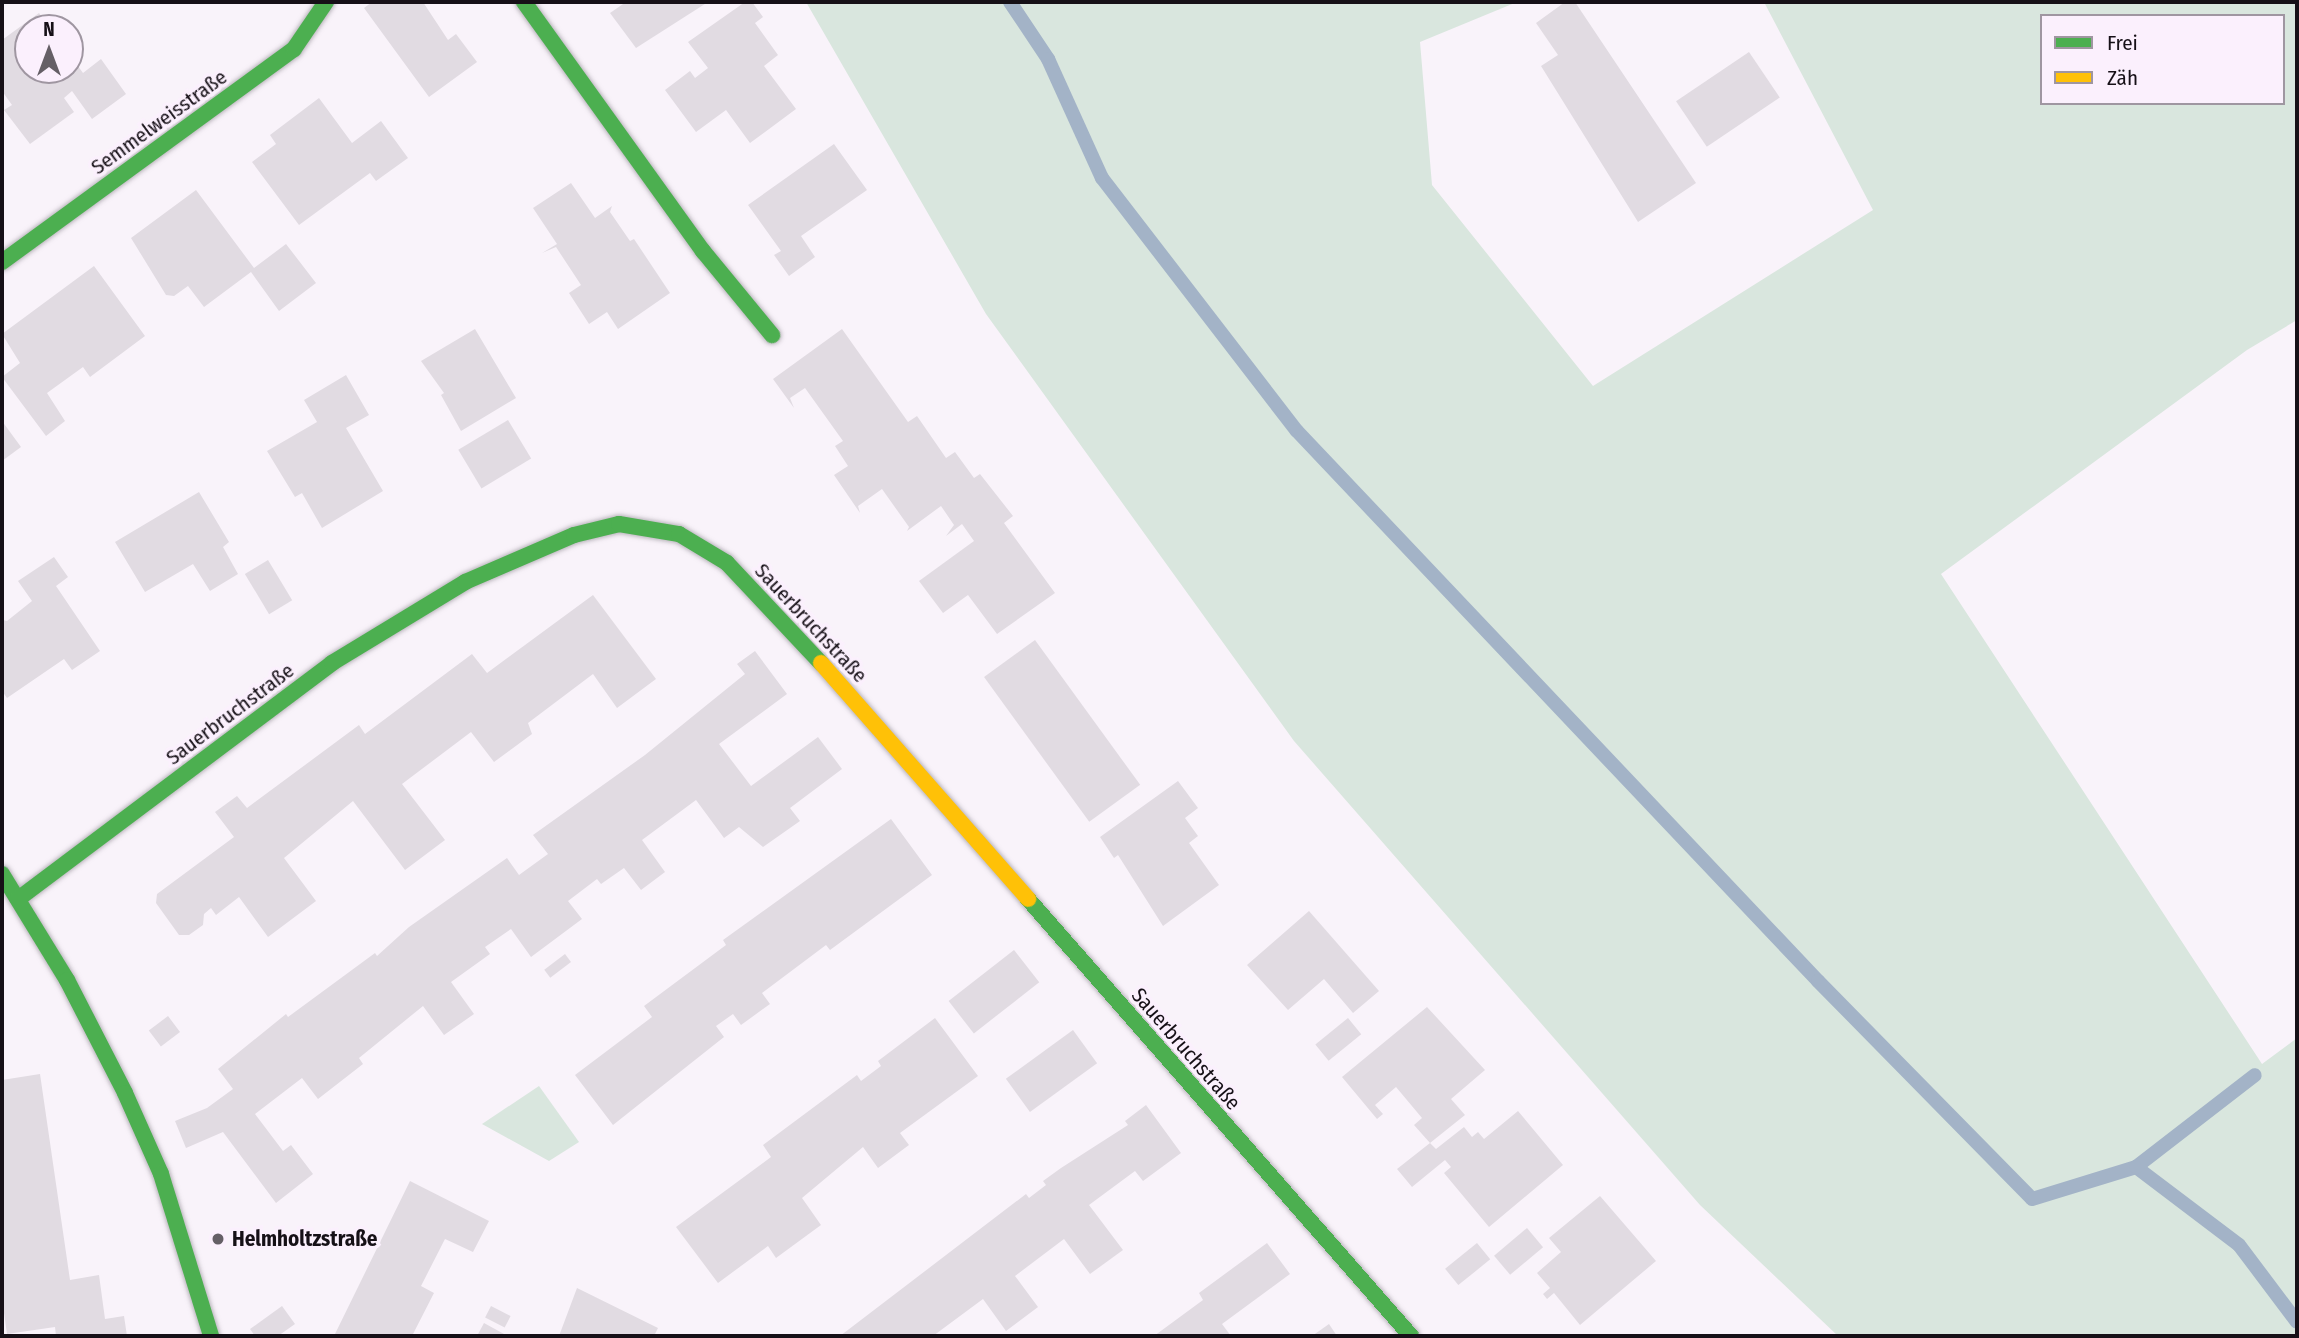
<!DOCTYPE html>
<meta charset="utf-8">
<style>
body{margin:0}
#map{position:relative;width:2299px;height:1338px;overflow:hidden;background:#f9f3fa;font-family:"Fira Sans Condensed",sans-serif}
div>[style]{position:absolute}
.green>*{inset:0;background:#d9e6de}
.stream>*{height:14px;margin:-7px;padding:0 7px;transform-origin:7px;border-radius:7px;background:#a3b3c7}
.building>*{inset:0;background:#e1dbe2;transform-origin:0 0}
.roads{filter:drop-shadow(0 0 2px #bcb7be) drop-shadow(0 0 2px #bcb7be)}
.fast>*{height:16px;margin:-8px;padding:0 8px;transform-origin:8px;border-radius:8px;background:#4caf50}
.slow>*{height:16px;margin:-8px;padding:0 8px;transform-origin:8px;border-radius:8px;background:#ffc107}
.dots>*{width:19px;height:19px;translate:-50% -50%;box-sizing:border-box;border:4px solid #fbf0fd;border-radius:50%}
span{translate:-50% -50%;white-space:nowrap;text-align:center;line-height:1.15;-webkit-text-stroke:7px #fbf0fd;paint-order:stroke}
.street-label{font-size:21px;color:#161017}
.poi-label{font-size:21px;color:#161017;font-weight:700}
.left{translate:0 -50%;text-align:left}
.frame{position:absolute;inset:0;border:4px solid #161017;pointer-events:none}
.legend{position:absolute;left:2040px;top:14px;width:245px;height:91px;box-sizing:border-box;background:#fbf0fd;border:2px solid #9f96a1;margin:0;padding:9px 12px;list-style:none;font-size:21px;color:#161017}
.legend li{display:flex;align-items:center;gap:14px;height:35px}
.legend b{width:35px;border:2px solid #9f96a1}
.north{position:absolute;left:14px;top:14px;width:70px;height:70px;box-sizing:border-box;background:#fbf0fd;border:2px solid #9f96a1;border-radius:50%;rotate:0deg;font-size:19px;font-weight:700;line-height:28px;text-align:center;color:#161017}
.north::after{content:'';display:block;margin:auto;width:24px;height:32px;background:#655f66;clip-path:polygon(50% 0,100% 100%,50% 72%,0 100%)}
</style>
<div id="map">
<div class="green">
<div style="clip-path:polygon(evenodd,806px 2px,1517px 2px,1420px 42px,1432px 185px,1593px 386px,1873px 210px,1764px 2px,2297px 2px,2297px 320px,2247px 350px,1941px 574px,2262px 1064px,2297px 1038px,2297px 1336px,1838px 1336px,1700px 1205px,1294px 741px,986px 314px,806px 2px,2042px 16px,2283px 16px,2283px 103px,2042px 103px,2042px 16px)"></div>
<div style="clip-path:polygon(539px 1086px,579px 1142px,549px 1161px,482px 1124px)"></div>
</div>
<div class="stream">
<div style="left:1010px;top:2px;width:69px;rotate:56.3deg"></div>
<div style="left:1048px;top:59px;width:131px;rotate:65.6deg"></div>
<div style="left:1102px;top:178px;width:319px;rotate:52.4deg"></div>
<div style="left:1297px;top:431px;width:758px;rotate:46.55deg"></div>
<div style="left:1818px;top:981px;width:305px;rotate:45.5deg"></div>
<div style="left:2032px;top:1199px;width:109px;rotate:-17.1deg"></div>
<div style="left:2136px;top:1167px;width:129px;rotate:37.1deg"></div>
<div style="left:2239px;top:1245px;width:96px;rotate:53deg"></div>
<div style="left:2136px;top:1167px;width:150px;rotate:-37.7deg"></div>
</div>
<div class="building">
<div style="clip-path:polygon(372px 2px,423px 2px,448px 40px,456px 34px,477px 62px,429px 97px,364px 8px)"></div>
<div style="clip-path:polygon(626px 2px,708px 2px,636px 48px,610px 13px)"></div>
<div style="clip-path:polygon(745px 2px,752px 2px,763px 17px,755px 23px,778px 55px,764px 66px,796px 109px,750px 143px,726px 110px,696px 132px,665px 90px,690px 71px,695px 78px,708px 68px,688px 42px)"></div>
<div style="clip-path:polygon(1565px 2px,1575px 2px,1696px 183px,1638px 222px,1541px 66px,1558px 55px,1536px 23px)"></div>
<div style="clip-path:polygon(39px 13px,50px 28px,28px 28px,28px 70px,70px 70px,70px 55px,83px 73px,101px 59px,126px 94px,92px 119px,72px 91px,64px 98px,74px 112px,30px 144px,4px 110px,12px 105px,2px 91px,2px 40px)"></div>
<div style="left:1749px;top:52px;width:55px;height:88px;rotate:56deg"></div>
<div style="clip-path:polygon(319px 98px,352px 143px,381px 121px,408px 158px,376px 181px,370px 173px,299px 225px,252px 162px,276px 144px,270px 135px)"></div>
<div style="clip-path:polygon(834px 144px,867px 190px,801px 236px,815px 257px,789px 276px,774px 255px,781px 251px,748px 205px)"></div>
<div style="clip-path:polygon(571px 183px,595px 218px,612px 206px,610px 212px,630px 241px,634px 239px,670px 293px,618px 329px,607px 312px,589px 324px,569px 293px,581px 285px,556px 247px,542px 253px,557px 244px,533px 208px)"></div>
<div style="clip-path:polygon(196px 190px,254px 268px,286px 244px,316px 283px,279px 311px,251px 272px,204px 307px,188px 286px,174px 296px,166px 295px,131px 238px)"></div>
<div style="clip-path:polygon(94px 266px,145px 336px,90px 377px,83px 367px,47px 393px,65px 421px,46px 436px,2px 377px,20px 363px,2px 334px)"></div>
<div style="clip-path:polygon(475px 329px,516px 398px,461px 431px,441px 395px,444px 393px,421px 361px)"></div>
<div style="clip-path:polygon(842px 329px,908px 422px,917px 416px,946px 458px,955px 452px,974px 478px,980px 474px,1013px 516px,1004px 523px,1055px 593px,997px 634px,968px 595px,943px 613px,919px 581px,974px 541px,962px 524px,946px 536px,954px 525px,941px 506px,907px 531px,909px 527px,882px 489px,858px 506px,860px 513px,834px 475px,848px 466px,835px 446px,843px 441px,805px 388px,790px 398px,794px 408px,773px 379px)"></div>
<div style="clip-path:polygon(346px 375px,369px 415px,346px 428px,383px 491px,322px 528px,302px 493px,295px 497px,267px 451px,317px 422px,304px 400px)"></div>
<div style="left:508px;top:420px;width:45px;height:58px;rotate:59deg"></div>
<div style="clip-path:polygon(2px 421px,21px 447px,2px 461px)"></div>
<div style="clip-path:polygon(199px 492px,229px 542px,223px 547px,238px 574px,210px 591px,193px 564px,145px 592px,115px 542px)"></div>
<div style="clip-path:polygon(54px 557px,68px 577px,56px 586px,100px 651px,72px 670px,64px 659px,7px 698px,2px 691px,3px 620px,7px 621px,32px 601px,18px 581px)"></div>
<div style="left:268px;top:560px;width:47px;height:27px;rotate:59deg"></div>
<div style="clip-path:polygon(593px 595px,656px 679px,617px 708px,593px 674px,528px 723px,532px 734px,494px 762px,471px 732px,402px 784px,445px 840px,405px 870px,353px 801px,284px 858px,316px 901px,268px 937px,239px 897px,216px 915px,211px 908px,204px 914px,203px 925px,189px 935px,179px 935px,156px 903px,157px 894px,234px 837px,215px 812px,237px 796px,247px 808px,359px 725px,365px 734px,472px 654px,487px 673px)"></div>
<div style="left:1035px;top:640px;width:179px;height:63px;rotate:54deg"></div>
<div style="clip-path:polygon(755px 651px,787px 694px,719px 744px,751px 786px,818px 737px,842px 769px,790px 808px,800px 821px,763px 847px,739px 827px,724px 838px,696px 800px,642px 840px,665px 872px,641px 890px,624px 868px,601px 884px,597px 879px,568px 901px,582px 919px,531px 957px,511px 929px,485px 947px,490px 954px,451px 982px,474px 1014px,444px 1035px,423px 1006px,359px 1058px,363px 1064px,318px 1099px,302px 1078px,255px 1114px,283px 1151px,291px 1145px,313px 1174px,276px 1203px,223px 1132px,186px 1148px,175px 1121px,207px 1108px,233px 1089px,218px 1069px,286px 1014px,288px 1017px,375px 953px,377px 956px,409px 927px,507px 858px,519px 875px,548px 854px,533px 835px,645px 755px,745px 674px,737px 664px)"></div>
<div style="clip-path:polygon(1178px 781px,1198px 808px,1185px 818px,1198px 836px,1189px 843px,1219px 885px,1163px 926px,1118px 855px,1114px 858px,1100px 837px)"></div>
<div style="clip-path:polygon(891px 819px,932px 875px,830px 950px,826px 945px,762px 993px,770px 1004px,741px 1025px,733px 1014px,716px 1026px,724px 1037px,613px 1125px,575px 1075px,652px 1017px,644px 1006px,726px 945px,723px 940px)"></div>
<div style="clip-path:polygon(1309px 911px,1379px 991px,1353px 1013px,1324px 979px,1288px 1010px,1247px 965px)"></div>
<div style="left:1014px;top:950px;width:41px;height:83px;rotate:52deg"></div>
<div style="left:565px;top:954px;width:10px;height:26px;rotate:53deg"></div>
<div style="clip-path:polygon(1427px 1007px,1485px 1070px,1451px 1099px,1465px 1115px,1430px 1143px,1414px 1125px,1422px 1118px,1396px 1087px,1375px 1105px,1383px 1114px,1377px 1119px,1342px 1077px)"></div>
<div style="left:168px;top:1016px;width:20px;height:24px;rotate:53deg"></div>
<div style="clip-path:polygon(935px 1018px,978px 1076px,900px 1133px,909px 1145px,878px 1168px,863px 1147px,802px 1198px,821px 1225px,776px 1258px,768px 1246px,718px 1283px,676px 1227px,771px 1157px,763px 1145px,857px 1075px,861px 1081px,881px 1066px,878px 1061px)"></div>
<div style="left:1348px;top:1018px;width:21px;height:42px;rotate:51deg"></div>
<div style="left:1073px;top:1030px;width:41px;height:83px;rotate:54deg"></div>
<div style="clip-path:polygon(40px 1074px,70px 1280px,99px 1275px,105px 1319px,124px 1316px,127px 1336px,56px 1336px,55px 1327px,7px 1334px,2px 1299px,2px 1080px)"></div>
<div style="clip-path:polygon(1146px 1105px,1181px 1153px,1143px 1181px,1135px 1171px,1089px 1205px,1123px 1250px,1090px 1274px,1064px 1239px,1015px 1276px,1038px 1307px,1006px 1331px,983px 1299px,933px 1336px,840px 1336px,1026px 1194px,1029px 1198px,1046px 1185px,1043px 1181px,1061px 1168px,1128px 1125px,1125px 1121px)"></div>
<div style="clip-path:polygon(1518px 1111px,1563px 1165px,1489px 1227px,1444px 1173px,1451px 1167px,1445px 1160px,1412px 1187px,1397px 1169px,1430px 1143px,1436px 1149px,1464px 1127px,1472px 1137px,1478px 1132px,1484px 1139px)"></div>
<div style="clip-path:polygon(410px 1181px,489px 1221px,473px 1252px,445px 1239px,421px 1286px,434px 1293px,412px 1336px,334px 1336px)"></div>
<div style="clip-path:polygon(1600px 1196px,1656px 1261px,1580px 1325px,1554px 1293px,1547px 1299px,1543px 1294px,1550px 1288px,1537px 1273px,1561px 1252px,1549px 1238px)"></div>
<div style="left:1527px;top:1228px;width:25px;height:43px;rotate:50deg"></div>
<div style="clip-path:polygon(1267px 1243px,1290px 1274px,1222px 1324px,1231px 1336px,1154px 1336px,1203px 1300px,1199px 1293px)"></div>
<div style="left:1477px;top:1243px;width:21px;height:41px;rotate:51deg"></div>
<div style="clip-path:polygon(577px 1288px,658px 1328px,654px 1336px,559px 1336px)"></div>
<div style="clip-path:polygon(282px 1306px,295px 1324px,278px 1336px,255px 1336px,250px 1329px)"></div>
<div style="left:491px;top:1306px;width:22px;height:13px;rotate:27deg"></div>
<div style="clip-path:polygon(484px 1323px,504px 1334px,503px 1336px,477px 1336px)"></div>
<div style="clip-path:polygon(1329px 1324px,1337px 1336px,1312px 1336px)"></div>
</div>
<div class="roads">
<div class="fast">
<div style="left:524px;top:2px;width:307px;rotate:54.3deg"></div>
<div style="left:703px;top:251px;width:109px;rotate:50.6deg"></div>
<div style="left:2px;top:262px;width:361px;rotate:-36.1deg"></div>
<div style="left:294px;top:49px;width:57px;rotate:-55.8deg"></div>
<div style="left:2px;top:874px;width:124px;rotate:58.5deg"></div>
<div style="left:67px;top:980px;width:127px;rotate:62.8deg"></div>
<div style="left:125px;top:1093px;width:89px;rotate:66deg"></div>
<div style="left:161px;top:1174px;width:170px;rotate:72.8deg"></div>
<div style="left:18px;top:899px;width:393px;rotate:-36.9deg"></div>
<div style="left:332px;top:663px;width:156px;rotate:-31.3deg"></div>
<div style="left:465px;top:582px;width:119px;rotate:-23.3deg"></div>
<div style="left:574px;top:535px;width:46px;rotate:-13.7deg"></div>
<div style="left:619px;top:524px;width:61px;rotate:9.5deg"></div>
<div style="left:679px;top:534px;width:56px;rotate:31.1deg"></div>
<div style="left:727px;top:563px;width:137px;rotate:46.8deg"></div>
<div style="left:1028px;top:899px;width:581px;rotate:48.77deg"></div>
</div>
<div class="slow">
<div style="left:821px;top:663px;width:314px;rotate:48.7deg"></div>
</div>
</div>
<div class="dots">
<div style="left:218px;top:1239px;background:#655f66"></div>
</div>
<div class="street-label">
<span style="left:159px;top:122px;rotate:-36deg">Semmelweisstraße</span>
<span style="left:811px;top:623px;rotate:47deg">Sauerbruchstraße</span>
<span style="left:230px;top:714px;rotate:-37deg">Sauerbruchstraße</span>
<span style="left:1186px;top:1049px;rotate:49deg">Sauerbruchstraße</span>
</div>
<div class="poi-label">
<span class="left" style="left:232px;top:1239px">Helmholtzstraße</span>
</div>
<div class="frame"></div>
<ul class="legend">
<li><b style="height:9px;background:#4caf50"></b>Frei</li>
<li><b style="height:9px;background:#ffc107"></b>Zäh</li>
</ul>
<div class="north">N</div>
</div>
